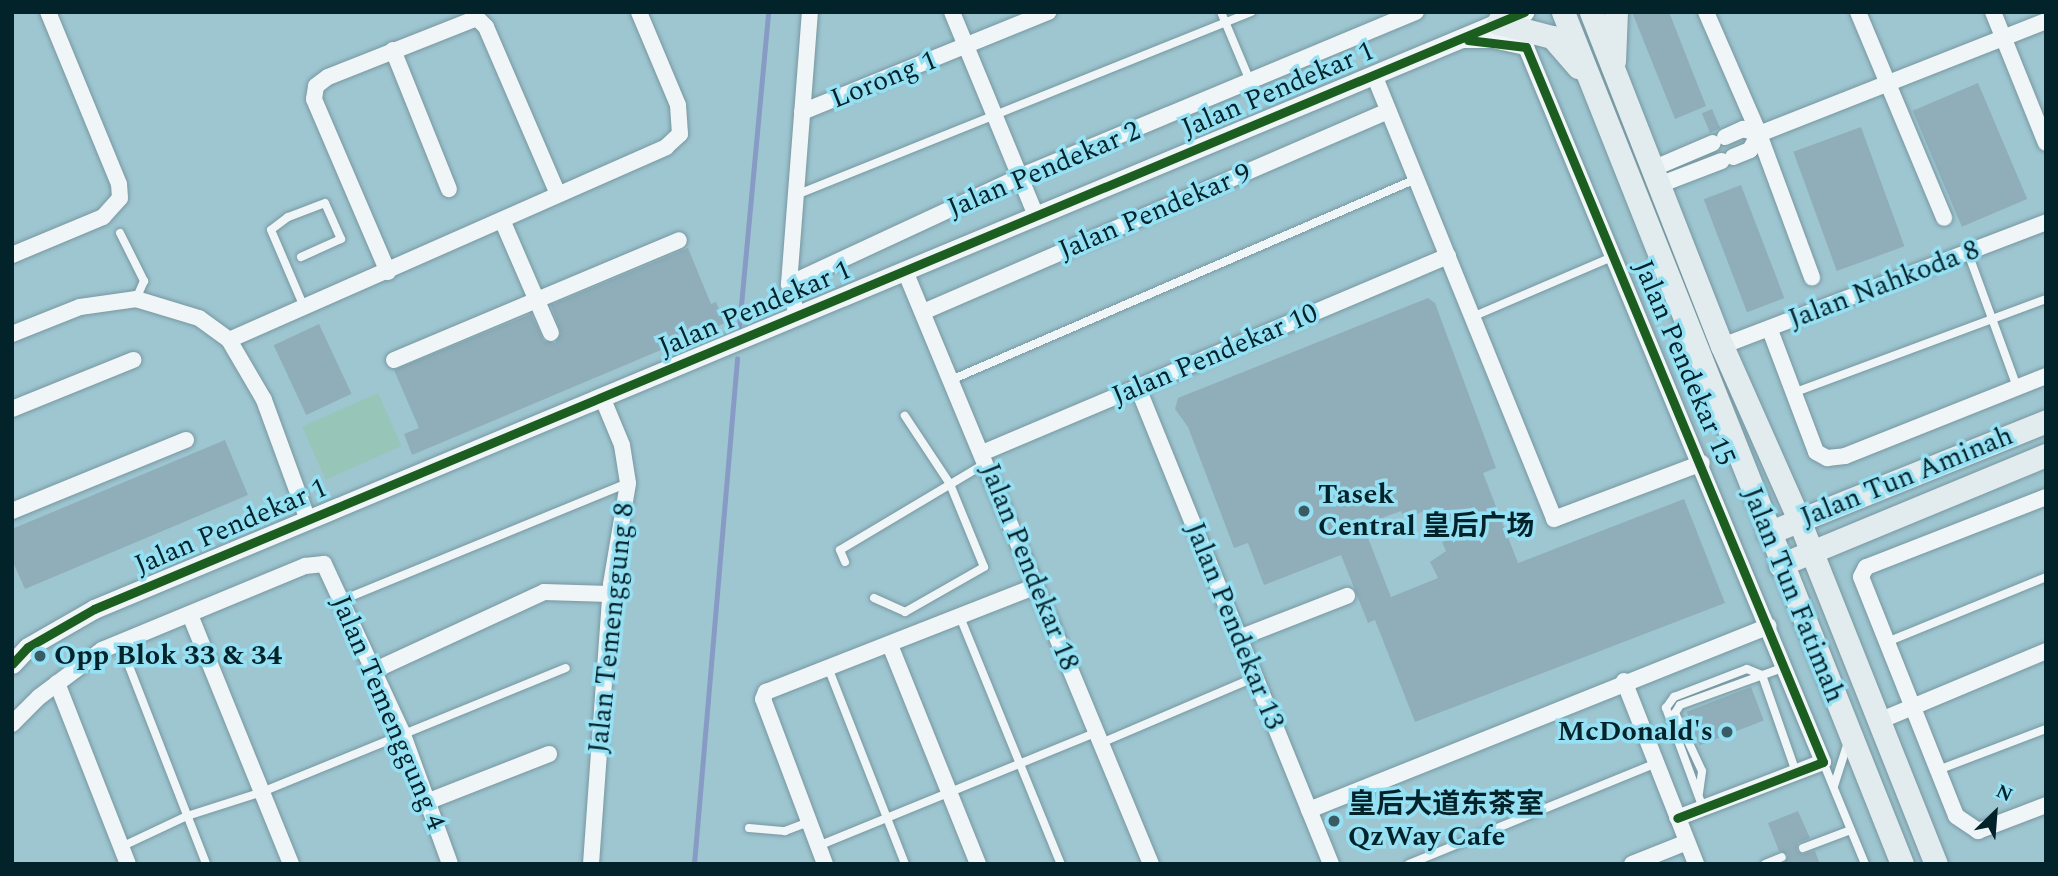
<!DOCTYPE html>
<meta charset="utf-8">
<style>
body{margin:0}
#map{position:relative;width:2058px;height:876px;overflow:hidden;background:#9ec6d1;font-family:Spectral,"Noto Sans SC",serif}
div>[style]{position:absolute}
.green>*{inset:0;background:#97c5b8;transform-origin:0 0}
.stream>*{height:4.5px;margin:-2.25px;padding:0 2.25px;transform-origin:2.25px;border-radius:2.25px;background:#889bc5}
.building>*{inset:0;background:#8faeba;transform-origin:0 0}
.roads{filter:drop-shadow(0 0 2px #7797a0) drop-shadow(0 0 2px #7797a0)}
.service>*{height:8px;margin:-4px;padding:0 4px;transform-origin:4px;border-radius:4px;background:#f0f6f8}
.minor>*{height:16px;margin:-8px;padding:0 8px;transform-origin:8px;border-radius:8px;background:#f0f6f8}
.tertiary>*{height:19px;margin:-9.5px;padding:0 9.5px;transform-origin:9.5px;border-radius:9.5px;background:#f0f6f8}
.secondary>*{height:23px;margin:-11.5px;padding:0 11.5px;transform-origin:11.5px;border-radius:11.5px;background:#e2ecef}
.cycleway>*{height:9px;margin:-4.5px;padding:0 4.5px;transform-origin:4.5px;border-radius:4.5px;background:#1b5e20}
.dots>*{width:19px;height:19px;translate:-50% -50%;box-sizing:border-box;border:4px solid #96e0f3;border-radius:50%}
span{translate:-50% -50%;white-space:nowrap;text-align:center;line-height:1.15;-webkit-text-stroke:7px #96e0f3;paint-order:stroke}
.street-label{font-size:28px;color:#03232a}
.poi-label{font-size:28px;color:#03232a;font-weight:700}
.left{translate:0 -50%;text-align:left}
.right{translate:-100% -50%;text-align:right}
.frame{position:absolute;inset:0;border:14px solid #03232a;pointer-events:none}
.north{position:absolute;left:1960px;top:778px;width:70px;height:70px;-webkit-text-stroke:5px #96e0f3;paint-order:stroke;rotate:25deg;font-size:19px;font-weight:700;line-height:28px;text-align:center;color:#03232a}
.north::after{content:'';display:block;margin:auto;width:24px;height:32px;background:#03232a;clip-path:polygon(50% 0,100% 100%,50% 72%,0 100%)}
</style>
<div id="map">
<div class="green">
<div style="left:378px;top:393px;width:58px;height:83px;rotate:66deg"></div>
</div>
<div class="stream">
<div style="left:739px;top:327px;width:316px;rotate:-84.7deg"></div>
<div style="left:694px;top:864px;width:507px;rotate:-85.13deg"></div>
</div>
<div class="building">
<div style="clip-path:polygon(1632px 12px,1669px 12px,1706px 106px,1675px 119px)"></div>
<div style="left:1978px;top:83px;width:126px;height:71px;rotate:67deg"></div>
<div style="left:1712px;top:109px;width:21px;height:11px;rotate:67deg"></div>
<div style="left:1861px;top:127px;width:127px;height:72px;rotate:70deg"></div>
<div style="left:1741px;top:185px;width:121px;height:40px;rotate:69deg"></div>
<div style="clip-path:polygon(688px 248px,711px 304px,716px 302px,725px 323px,412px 455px,404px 434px,419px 428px,394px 370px,531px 314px,544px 341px,555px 343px,561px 334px,551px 305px)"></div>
<div style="clip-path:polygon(evenodd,1428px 298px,1435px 303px,1496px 468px,1483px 473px,1518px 563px,1684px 499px,1725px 603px,1415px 722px,1375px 620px,1368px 623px,1341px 555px,1264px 585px,1248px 543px,1234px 548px,1188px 427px,1175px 409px,1178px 398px,1428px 298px,1435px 507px,1448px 540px,1442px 542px,1446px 551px,1430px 562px,1438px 578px,1391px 597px,1363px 525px,1401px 511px,1402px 514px,1415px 509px,1417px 514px,1435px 507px)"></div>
<div style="left:319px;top:324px;width:77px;height:50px;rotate:65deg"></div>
<div style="clip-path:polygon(225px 440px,248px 495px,25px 589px,12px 560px,12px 529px)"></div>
<div style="left:1751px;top:687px;width:36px;height:69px;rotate:69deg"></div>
<div style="clip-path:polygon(1798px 811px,1810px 838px,1798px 843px,1797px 851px,1803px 854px,1815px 851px,1820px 864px,1784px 864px,1788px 855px,1779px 851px,1768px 823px)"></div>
</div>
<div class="roads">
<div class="service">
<div style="left:1221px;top:12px;width:75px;rotate:67.2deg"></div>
<div style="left:796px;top:195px;width:491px;rotate:-21.9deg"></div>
<div style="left:120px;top:233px;width:54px;rotate:63.4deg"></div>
<div style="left:144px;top:281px;width:20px;rotate:114deg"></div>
<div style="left:1968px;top:253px;width:143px;rotate:69.9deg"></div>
<div style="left:301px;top:257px;width:44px;rotate:-24.2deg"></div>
<div style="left:341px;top:239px;width:39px;rotate:-114deg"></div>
<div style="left:325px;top:203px;width:40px;rotate:159deg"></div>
<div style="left:288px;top:217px;width:21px;rotate:143deg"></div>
<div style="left:271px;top:230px;width:84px;rotate:66.8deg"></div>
<div style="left:1472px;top:317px;width:155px;rotate:-23.2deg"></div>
<div style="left:951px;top:380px;width:507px;rotate:-23.38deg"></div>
<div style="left:1793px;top:393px;width:270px;rotate:-20.4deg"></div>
<div style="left:845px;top:562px;width:13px;rotate:-113deg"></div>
<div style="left:840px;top:550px;width:170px;rotate:-30.8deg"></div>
<div style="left:874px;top:598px;width:34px;rotate:24deg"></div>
<div style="left:905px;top:612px;width:91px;rotate:-29.7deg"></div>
<div style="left:984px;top:567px;width:90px;rotate:-112.3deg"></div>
<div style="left:950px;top:484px;width:82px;rotate:-123.5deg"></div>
<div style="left:340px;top:601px;width:311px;rotate:-22.3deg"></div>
<div style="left:960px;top:617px;width:267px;rotate:67.8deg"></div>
<div style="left:1887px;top:642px;width:172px;rotate:-22.2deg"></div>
<div style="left:120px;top:643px;width:237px;rotate:68.7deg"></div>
<div style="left:829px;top:670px;width:208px;rotate:68.6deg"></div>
<div style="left:1101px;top:743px;width:168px;rotate:-23.1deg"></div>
<div style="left:1823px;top:762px;width:110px;rotate:67.6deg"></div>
<div style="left:1938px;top:770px;width:116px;rotate:-20.8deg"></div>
<div style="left:1834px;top:786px;width:46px;rotate:-72.3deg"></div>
<div style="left:1699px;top:793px;width:22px;rotate:-82deg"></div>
<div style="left:1702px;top:771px;width:64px;rotate:-115deg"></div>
<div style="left:1675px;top:713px;width:9px;rotate:-58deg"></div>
<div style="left:1680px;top:705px;width:112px;rotate:-19.9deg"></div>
<div style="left:1703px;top:808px;width:107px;rotate:-110.3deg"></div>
<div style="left:1666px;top:708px;width:14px;rotate:-54deg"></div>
<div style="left:1674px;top:697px;width:78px;rotate:-21deg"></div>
<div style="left:1747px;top:669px;width:16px;rotate:22deg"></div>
<div style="left:1762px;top:675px;width:103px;rotate:70.7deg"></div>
<div style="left:749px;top:828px;width:36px;rotate:5deg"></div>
<div style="left:785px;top:831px;width:26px;rotate:-21deg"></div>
<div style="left:818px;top:846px;width:301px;rotate:-22.2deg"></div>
<div style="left:121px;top:847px;width:73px;rotate:-25.2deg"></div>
<div style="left:187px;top:816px;width:79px;rotate:-17.7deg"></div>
<div style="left:262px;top:792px;width:328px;rotate:-22.2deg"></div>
<div style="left:1803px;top:848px;width:51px;rotate:-20.6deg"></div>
<div style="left:1409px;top:864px;width:268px;rotate:-22.2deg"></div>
<div style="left:1765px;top:864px;width:18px;rotate:-22deg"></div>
</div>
<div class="minor">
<div style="left:952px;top:12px;width:221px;rotate:67.6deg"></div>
<div style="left:1706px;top:12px;width:133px;rotate:66.5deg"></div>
<div style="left:1759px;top:134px;width:153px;rotate:69.7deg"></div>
<div style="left:1858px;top:12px;width:223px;rotate:67.3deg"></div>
<div style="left:1993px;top:12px;width:141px;rotate:68deg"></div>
<div style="left:1460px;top:40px;width:33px"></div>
<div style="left:1493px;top:40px;width:34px;rotate:12deg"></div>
<div style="left:1526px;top:47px;width:774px;rotate:67.44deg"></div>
<div style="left:1823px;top:762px;width:156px;rotate:159deg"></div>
<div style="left:393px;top:50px;width:150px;rotate:68.1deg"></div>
<div style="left:1374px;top:75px;width:479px;rotate:67.9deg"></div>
<div style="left:1554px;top:519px;width:158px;rotate:-20.7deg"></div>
<div style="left:802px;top:112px;width:266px;rotate:-22.1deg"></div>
<div style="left:1725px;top:137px;width:20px;rotate:-24deg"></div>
<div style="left:1743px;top:129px;width:17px;rotate:17deg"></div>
<div style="left:1759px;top:134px;width:308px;rotate:-21.5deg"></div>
<div style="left:1733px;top:157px;width:18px;rotate:-22deg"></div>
<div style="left:1750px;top:150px;width:18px;rotate:-61deg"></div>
<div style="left:1652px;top:169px;width:66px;rotate:-23.1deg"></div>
<div style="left:1659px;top:185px;width:67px;rotate:-20.9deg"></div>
<div style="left:502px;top:220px;width:123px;rotate:66.6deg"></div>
<div style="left:12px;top:255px;width:99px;rotate:-22.7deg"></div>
<div style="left:103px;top:217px;width:25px;rotate:-48deg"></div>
<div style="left:120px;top:198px;width:14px;rotate:-94deg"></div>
<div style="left:119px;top:184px;width:186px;rotate:-112.4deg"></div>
<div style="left:905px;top:271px;width:642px;rotate:67.47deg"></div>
<div style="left:388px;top:272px;width:188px;rotate:-113.2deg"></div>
<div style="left:314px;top:99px;width:13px;rotate:-81deg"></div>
<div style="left:316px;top:86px;width:15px;rotate:-37deg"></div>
<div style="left:328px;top:77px;width:160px;rotate:-21.6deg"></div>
<div style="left:477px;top:18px;width:13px;rotate:45deg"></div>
<div style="left:486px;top:27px;width:182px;rotate:66.7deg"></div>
<div style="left:789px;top:284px;width:254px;rotate:-24.9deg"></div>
<div style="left:1019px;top:177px;width:430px;rotate:-22.6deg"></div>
<div style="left:923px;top:312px;width:507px;rotate:-23.38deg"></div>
<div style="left:797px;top:316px;width:33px;rotate:-104deg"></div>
<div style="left:789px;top:284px;width:273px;rotate:-85.6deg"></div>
<div style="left:1770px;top:330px;width:130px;rotate:69.3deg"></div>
<div style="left:1816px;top:452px;width:13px;rotate:29deg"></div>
<div style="left:1827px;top:458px;width:18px;rotate:-6deg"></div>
<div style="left:1845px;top:456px;width:216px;rotate:-21.7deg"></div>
<div style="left:12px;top:334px;width:73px;rotate:-21.7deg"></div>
<div style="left:80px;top:307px;width:57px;rotate:-8.1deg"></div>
<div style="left:136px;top:299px;width:66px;rotate:16.8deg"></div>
<div style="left:199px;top:318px;width:37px;rotate:36deg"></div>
<div style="left:229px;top:340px;width:69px;rotate:59.7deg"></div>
<div style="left:264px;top:400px;width:128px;rotate:69.9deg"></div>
<div style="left:229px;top:340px;width:478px;rotate:-23.8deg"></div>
<div style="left:666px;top:147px;width:19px;rotate:-43deg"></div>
<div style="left:680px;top:134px;width:29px;rotate:-94deg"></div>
<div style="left:678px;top:105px;width:101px;rotate:-112.8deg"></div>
<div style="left:1722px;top:346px;width:347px;rotate:-20.9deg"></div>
<div style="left:394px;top:360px;width:309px;rotate:-22.8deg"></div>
<div style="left:1138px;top:388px;width:514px;rotate:67.93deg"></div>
<div style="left:12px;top:409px;width:131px;rotate:-22deg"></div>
<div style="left:982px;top:453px;width:506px;rotate:-22.92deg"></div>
<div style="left:2046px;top:497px;width:193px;rotate:158.7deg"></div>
<div style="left:1866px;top:567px;width:11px;rotate:117deg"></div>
<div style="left:1861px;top:577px;width:257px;rotate:68.3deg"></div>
<div style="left:1956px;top:816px;width:27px;rotate:34deg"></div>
<div style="left:1978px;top:831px;width:73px;rotate:-20.9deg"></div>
<div style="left:12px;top:511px;width:188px;rotate:-22.2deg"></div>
<div style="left:190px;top:615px;width:269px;rotate:67.9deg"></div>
<div style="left:1239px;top:638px;width:116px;rotate:-21.3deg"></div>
<div style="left:890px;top:645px;width:236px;rotate:68.1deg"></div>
<div style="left:373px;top:671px;width:188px;rotate:-24.8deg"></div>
<div style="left:544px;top:592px;width:66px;rotate:1.7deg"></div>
<div style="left:1624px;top:681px;width:197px;rotate:68.5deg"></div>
<div style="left:57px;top:683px;width:194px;rotate:68.6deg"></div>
<div style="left:1879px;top:721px;width:181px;rotate:-22.7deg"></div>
<div style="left:12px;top:724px;width:38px;rotate:-45deg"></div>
<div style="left:39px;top:697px;width:79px;rotate:-36.7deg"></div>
<div style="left:102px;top:650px;width:220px;rotate:-22.5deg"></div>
<div style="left:305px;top:566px;width:19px;rotate:-6deg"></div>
<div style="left:324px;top:564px;width:185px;rotate:65.1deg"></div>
<div style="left:402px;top:732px;width:140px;rotate:70deg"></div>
<div style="left:429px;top:801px;width:129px;rotate:-21.4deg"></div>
<div style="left:1309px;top:810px;width:495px;rotate:-21.8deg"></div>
<div style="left:591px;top:864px;width:281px;rotate:-85.9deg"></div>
<div style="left:611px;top:584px;width:102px;rotate:-80.4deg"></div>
<div style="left:628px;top:483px;width:38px;rotate:-99deg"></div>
<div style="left:622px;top:445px;width:52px;rotate:-112.6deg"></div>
<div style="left:825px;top:864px;width:176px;rotate:-110.6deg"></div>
<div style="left:763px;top:699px;width:8px;rotate:-67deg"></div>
<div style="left:766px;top:692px;width:290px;rotate:-21.4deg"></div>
<div style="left:1632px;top:864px;width:59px;rotate:-21.8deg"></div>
</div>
<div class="tertiary">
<div style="left:12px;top:664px;width:23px;rotate:-47deg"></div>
<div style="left:28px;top:647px;width:76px;rotate:-29.9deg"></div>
<div style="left:94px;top:609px;width:1550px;rotate:-22.66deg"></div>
</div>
<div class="secondary">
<div style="left:1504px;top:12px;width:13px;rotate:119deg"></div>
<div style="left:1498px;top:23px;width:56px;rotate:14.5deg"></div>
<div style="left:1552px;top:37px;width:40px;rotate:49deg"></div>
<div style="left:1563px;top:12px;width:917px;rotate:68.3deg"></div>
<div style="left:1591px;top:12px;width:359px;rotate:68.6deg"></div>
<div style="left:1722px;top:346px;width:190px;rotate:66.1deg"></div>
<div style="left:1799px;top:520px;width:370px;rotate:68.3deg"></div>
<div style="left:1614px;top:61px;width:49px;rotate:-87.7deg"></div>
<div style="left:1768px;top:533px;width:300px;rotate:-21.9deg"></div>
<div style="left:1780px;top:565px;width:288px;rotate:-22.5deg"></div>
</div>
</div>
<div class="cycleway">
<div style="left:1468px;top:40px;width:58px;rotate:6.9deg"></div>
<div style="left:1526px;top:47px;width:774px;rotate:67.44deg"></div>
<div style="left:1823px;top:762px;width:156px;rotate:159deg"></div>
<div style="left:12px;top:664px;width:23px;rotate:-47deg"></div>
<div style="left:28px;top:647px;width:76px;rotate:-29.9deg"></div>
<div style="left:94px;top:609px;width:1550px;rotate:-22.66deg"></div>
</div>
<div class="dots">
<div style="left:1304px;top:511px;background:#395c64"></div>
<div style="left:40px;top:656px;background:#395c64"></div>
<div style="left:1727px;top:732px;background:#395c64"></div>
<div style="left:1334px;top:821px;background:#395c64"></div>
</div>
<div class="street-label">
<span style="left:884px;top:80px;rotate:-22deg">Lorong 1</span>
<span style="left:1278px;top:90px;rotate:-23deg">Jalan Pendekar 1</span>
<span style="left:1044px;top:170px;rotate:-23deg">Jalan Pendekar 2</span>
<span style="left:1155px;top:212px;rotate:-23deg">Jalan Pendekar 9</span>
<span style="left:1884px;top:285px;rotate:-21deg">Jalan Nahkoda 8</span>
<span style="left:755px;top:309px;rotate:-23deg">Jalan Pendekar 1</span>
<span style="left:1215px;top:355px;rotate:-23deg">Jalan Pendekar 10</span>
<span style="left:1684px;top:363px;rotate:67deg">Jalan Pendekar 15</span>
<span style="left:1907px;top:477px;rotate:-22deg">Jalan Tun Aminah</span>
<span style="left:231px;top:527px;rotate:-23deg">Jalan Pendekar 1</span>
<span style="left:1029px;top:567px;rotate:68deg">Jalan Pendekar 18</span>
<span style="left:1793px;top:595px;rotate:68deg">Jalan Tun Fatimah</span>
<span style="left:1234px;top:626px;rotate:68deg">Jalan Pendekar 13</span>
<span style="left:612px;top:628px;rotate:-84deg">Jalan Temenggung 8</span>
<span style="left:388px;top:713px;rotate:67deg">Jalan Temenggung 4</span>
</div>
<div class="poi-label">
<span class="left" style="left:1318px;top:511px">Tasek<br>Central 皇后广场</span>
<span class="left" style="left:54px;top:656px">Opp Blok 33 &amp; 34</span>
<span class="right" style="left:1713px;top:732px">McDonald's</span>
<span class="left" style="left:1348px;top:821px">皇后大道东茶室<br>QzWay Cafe</span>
</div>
<div class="frame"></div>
<div class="north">N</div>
</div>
